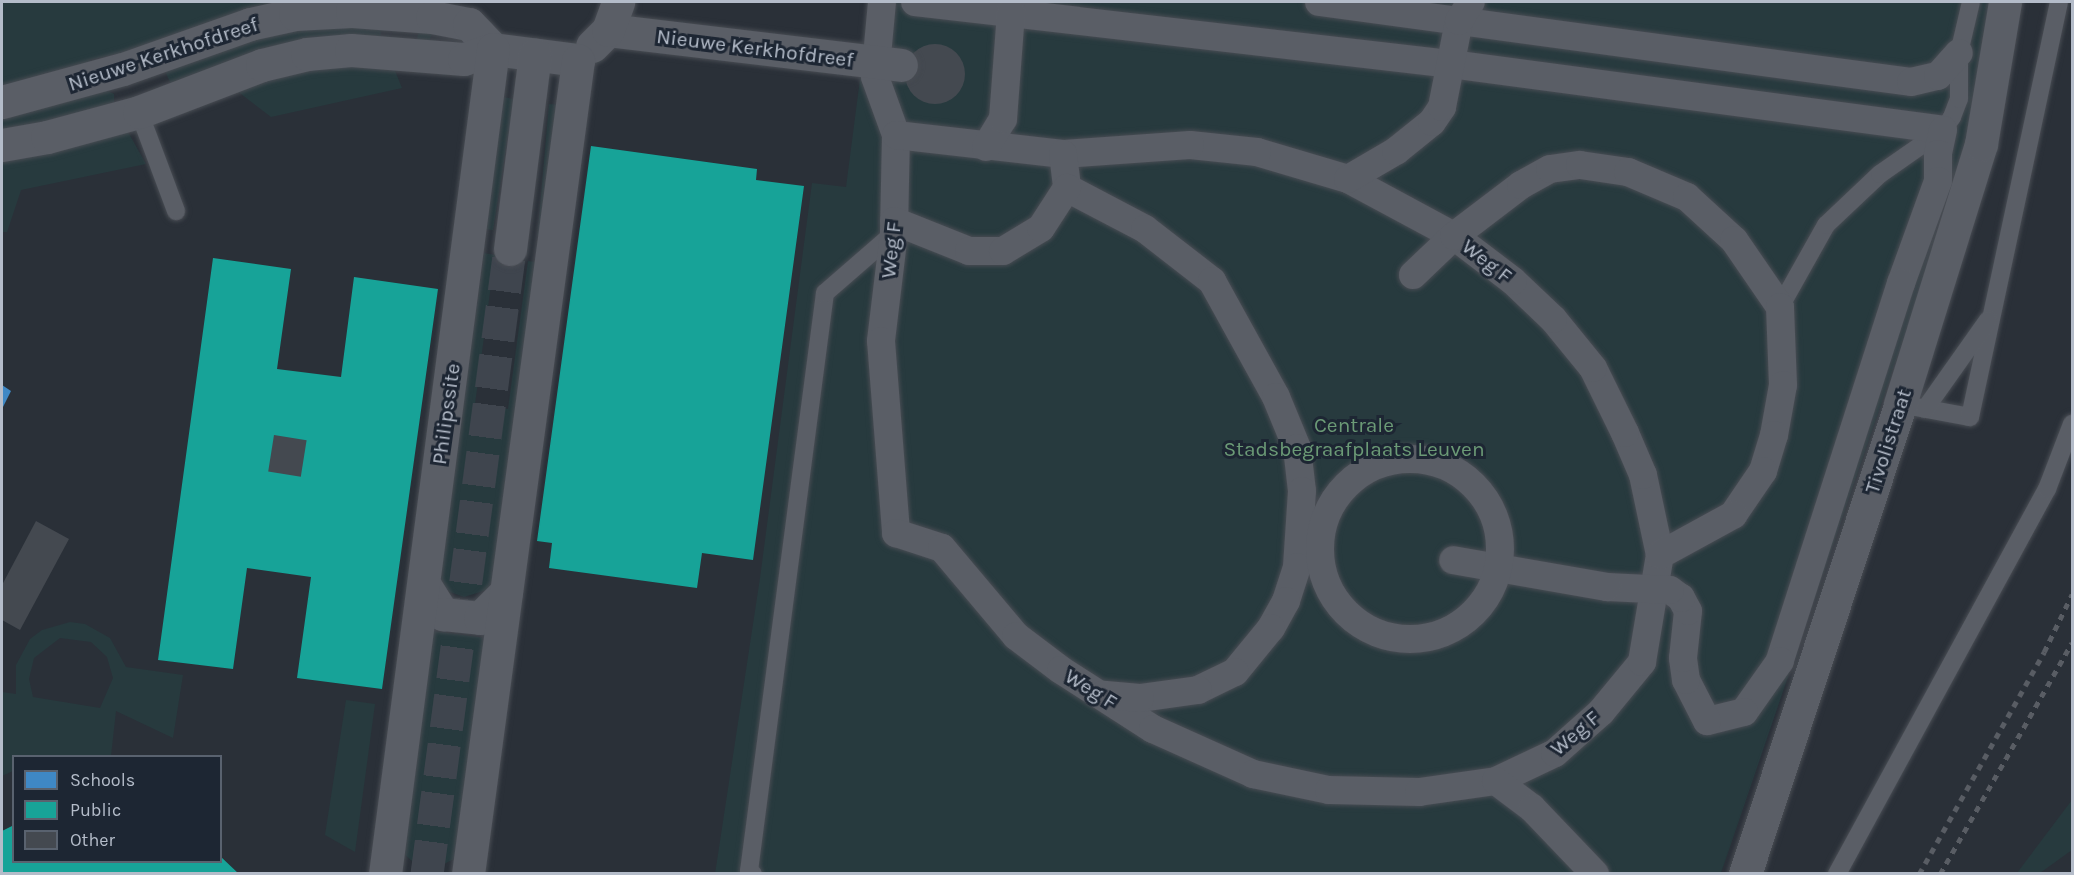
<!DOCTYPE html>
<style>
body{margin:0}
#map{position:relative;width:2074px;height:875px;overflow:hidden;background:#2a3038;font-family:Karla,sans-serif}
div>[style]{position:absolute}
.green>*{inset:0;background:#273a3e;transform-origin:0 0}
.schools>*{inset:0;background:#3f88c5}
.public>*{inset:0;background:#17a398}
.building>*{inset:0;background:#444950;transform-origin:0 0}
.round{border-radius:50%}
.minor-tunnel>*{height:33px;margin-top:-16.5px;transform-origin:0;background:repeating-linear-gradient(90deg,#3f454e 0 33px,transparent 0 49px)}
.roads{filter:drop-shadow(0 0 2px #484c53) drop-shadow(0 0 2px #484c53)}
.service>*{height:18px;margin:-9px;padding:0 9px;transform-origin:9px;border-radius:9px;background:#5a5e66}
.pedestrian>*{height:28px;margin:-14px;padding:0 14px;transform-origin:14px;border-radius:14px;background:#5a5e66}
.pedestrian>.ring{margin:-14px;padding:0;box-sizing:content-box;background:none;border:28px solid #5a5e66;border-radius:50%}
.minor>*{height:33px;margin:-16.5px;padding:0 16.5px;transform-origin:16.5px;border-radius:16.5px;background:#5a5e66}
.rail>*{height:4.5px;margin-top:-2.25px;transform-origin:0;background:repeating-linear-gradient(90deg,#595d64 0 6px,transparent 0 12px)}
span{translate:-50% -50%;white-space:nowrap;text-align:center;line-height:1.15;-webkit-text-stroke:6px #1d2633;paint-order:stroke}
.street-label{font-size:21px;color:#b4bcc9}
.park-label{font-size:21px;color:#6b9a76}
.frame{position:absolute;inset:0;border:3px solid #b4bcc9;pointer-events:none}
.legend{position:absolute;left:12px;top:755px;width:210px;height:108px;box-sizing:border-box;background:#1d2633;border:2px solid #59626f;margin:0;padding:8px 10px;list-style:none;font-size:18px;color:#b4bcc9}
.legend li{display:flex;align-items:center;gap:12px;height:30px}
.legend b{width:30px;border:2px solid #59626f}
</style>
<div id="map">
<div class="green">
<div style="clip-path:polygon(2px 2px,366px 2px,380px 20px,381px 36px,417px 40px,419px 28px,433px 32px,429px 41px,383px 41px,402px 88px,271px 117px,211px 71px,171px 84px,165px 71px,174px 43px,89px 60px,104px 89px,114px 94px,114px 107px,146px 164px,21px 190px,7px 232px,2px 232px)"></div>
<div style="clip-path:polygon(870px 2px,1994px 2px,1971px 141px,1721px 873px,715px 874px,760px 578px,812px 183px,846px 187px)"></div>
<div style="left:502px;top:97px;width:12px;height:133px;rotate:9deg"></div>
<div style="left:549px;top:104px;width:12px;height:132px;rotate:5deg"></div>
<div style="clip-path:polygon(484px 253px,495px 255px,475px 404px,508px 409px,528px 261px,537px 262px,493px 588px,464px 597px,450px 592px,439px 581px)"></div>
<div style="clip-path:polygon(evenodd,70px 622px,85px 624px,110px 638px,126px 667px,183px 675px,173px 738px,116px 711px,111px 756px,14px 756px,13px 771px,2px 776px,2px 692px,16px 694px,16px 665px,30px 639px,42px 630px,70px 622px,60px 638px,91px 642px,107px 657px,113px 678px,100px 708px,33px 697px,29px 679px,34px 658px,60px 638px)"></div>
<div style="clip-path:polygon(433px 631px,486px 638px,456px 858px,444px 864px,427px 865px,412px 861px,402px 852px)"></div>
<div style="clip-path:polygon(346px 700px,375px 704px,355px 852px,325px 835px)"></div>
<div style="clip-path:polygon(2072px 800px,2072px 850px,2040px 873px,2017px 873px)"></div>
</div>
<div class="schools">
<div style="clip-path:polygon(2px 385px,11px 391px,2px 409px)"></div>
</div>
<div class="public">
<div style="clip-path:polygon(591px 146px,757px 169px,756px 180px,804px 186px,753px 560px,702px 553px,697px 588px,549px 568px,552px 543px,537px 541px)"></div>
<div style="clip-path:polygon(213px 258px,291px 269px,277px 369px,341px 377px,354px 277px,438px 289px,382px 689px,297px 678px,311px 577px,247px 568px,233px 669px,158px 660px)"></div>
<div style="clip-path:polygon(14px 825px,14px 862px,220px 862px,220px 856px,239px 874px,2px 874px,2px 831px)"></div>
</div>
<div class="building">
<div class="round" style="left:905px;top:44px;width:60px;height:60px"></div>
<div style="left:274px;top:435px;width:33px;height:37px;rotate:9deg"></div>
<div style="clip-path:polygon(36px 521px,69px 539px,20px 630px,2px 620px,2px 585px)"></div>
</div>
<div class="minor-tunnel">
<div style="left:427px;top:874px;width:630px;rotate:-82.44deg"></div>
</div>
<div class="roads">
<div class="service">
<div style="left:139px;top:112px;width:106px;rotate:69.5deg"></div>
<div style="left:1780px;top:307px;width:94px;rotate:-60.7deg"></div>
<div style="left:1826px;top:225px;width:74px;rotate:-43.4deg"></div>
<div style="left:1880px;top:174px;width:77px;rotate:-34.9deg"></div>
<div style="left:1943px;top:130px;width:16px;rotate:-55deg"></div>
<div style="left:1952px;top:117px;width:19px;rotate:-69deg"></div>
<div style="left:1959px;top:99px;width:46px;rotate:-90deg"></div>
<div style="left:1959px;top:53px;width:52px;rotate:-76.8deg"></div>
<div style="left:1900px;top:404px;width:71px;rotate:10.5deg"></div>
<div style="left:1970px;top:417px;width:424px;rotate:-77.9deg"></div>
<div style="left:1925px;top:409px;width:109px;rotate:-54.7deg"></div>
<div style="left:753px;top:874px;width:5px;rotate:-143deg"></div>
<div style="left:749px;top:871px;width:583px;rotate:-82.51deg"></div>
<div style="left:825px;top:293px;width:91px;rotate:-41deg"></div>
<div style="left:1837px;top:874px;width:439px;rotate:-61.4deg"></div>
<div style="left:2047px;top:489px;width:70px;rotate:-69deg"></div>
</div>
<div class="pedestrian">
<div style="left:882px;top:2px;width:75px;rotate:95.3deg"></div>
<div style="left:875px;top:77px;width:62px;rotate:70.1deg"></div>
<div style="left:896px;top:135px;width:98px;rotate:91.2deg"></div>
<div style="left:894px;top:233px;width:109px;rotate:96.9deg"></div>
<div style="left:881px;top:341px;width:193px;rotate:85.5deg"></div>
<div style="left:896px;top:533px;width:48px;rotate:18.1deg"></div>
<div style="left:942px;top:548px;width:115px;rotate:49.9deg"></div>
<div style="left:1016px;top:636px;width:56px;rotate:37.1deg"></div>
<div style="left:1061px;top:670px;width:109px;rotate:32.7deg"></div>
<div style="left:1153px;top:729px;width:110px;rotate:24.2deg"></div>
<div style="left:1253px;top:774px;width:78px;rotate:11.9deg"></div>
<div style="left:1329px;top:790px;width:90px;rotate:1.3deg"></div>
<div style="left:1419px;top:792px;width:78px;rotate:-8.1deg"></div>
<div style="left:1496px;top:781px;width:65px;rotate:-25.4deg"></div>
<div style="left:1555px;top:753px;width:62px;rotate:-41.7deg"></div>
<div style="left:1601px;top:712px;width:65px;rotate:-50.6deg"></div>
<div style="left:1642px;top:662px;width:109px;rotate:-80.5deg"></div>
<div style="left:1660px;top:555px;width:82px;rotate:-102deg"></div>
<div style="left:1643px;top:475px;width:46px;rotate:-113.2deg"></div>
<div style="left:1625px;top:433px;width:72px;rotate:-116.2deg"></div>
<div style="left:1593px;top:368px;width:63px;rotate:-129.2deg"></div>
<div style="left:1553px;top:319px;width:55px;rotate:-136.5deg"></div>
<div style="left:1513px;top:281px;width:74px;rotate:-142.7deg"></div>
<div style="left:1454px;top:236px;width:120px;rotate:-151.7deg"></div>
<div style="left:1348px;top:179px;width:95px;rotate:-163.5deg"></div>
<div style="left:1257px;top:152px;width:67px;rotate:-174deg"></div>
<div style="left:1190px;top:145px;width:127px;rotate:175.9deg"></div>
<div style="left:1063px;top:154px;width:168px;rotate:-173.5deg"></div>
<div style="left:915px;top:2px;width:540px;rotate:6.6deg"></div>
<div style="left:1451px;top:64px;width:496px;rotate:7.6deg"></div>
<div style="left:1943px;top:130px;width:25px;rotate:102deg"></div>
<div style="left:1938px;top:154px;width:27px;rotate:90deg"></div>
<div style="left:1938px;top:181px;width:109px;rotate:109.9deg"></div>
<div style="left:1901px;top:283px;width:397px;rotate:107.8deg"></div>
<div style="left:1780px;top:661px;width:62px;rotate:125.2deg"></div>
<div style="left:1744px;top:712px;width:38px;rotate:166deg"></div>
<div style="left:1707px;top:721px;width:46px;rotate:-117.1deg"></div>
<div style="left:1686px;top:680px;width:22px;rotate:-98deg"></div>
<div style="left:1683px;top:658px;width:47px;rotate:-83.9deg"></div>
<div style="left:1688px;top:611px;width:15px;rotate:-118deg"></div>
<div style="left:1681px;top:598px;width:14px;rotate:-144deg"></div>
<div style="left:1670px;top:590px;width:63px;rotate:-177.3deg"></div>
<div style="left:1607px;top:587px;width:156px;rotate:-170.1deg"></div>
<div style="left:1319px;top:2px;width:597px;rotate:7.7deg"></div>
<div style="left:1911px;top:82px;width:28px;rotate:-13deg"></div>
<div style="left:1938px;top:76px;width:31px;rotate:-48deg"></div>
<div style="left:986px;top:147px;width:33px;rotate:-59deg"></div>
<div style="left:1003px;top:119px;width:107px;rotate:-85.7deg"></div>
<div style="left:1063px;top:154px;width:34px;rotate:83deg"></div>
<div style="left:1067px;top:188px;width:88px;rotate:27.7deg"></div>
<div style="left:1145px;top:229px;width:85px;rotate:37.8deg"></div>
<div style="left:1212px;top:281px;width:132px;rotate:61.1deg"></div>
<div style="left:1276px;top:397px;width:55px;rotate:67.6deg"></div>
<div style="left:1297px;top:448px;width:43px;rotate:83.4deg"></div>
<div style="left:1302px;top:491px;width:76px;rotate:93.8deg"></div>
<div style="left:1297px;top:567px;width:36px;rotate:108deg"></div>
<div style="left:1286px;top:601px;width:31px;rotate:119deg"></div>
<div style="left:1271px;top:628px;width:57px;rotate:129.3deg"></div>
<div style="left:1235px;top:672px;width:41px;rotate:154.1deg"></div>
<div style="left:1198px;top:690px;width:59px;rotate:172.1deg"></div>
<div style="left:1140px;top:698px;width:37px;rotate:-175deg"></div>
<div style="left:1348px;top:179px;width:56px;rotate:-30.3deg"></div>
<div style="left:1396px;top:151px;width:46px;rotate:-38.9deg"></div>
<div style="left:1432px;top:122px;width:18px;rotate:-56deg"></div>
<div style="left:1442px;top:107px;width:88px;rotate:-78.8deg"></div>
<div style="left:1459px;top:21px;width:22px;rotate:-58deg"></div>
<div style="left:894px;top:221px;width:81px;rotate:21.8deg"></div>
<div style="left:969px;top:251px;width:34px"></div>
<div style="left:1003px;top:251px;width:44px;rotate:-31.2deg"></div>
<div style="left:1041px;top:228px;width:48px;rotate:-57deg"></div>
<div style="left:1413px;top:275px;width:57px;rotate:-43.6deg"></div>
<div style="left:1454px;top:236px;width:84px;rotate:-37.3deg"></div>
<div style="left:1521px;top:185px;width:33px;rotate:-29deg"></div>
<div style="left:1550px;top:169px;width:30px;rotate:-8deg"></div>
<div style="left:1580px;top:165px;width:49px;rotate:8.3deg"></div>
<div style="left:1628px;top:172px;width:64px;rotate:23deg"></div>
<div style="left:1687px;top:197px;width:64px;rotate:42.5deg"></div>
<div style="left:1734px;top:240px;width:81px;rotate:55.5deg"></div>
<div style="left:1780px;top:307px;width:78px;rotate:87.8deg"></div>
<div style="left:1783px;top:385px;width:51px;rotate:100.2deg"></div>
<div style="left:1774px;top:435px;width:38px;rotate:107deg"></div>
<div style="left:1763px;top:471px;width:53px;rotate:124.3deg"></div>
<div style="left:1733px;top:515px;width:83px;rotate:151.3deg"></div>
<div class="ring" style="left:1320px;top:459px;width:152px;height:152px"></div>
<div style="left:1496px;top:781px;width:45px;rotate:36.9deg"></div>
<div style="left:1532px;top:808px;width:91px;rotate:46.3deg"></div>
</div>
<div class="minor">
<div style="left:608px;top:30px;width:295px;rotate:6.8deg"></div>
<div style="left:592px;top:46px;width:23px;rotate:-45deg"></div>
<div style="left:608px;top:30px;width:30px;rotate:-70deg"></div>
<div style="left:2px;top:102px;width:125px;rotate:-15.3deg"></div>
<div style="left:123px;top:69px;width:135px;rotate:-19.5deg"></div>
<div style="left:250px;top:24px;width:46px;rotate:-12.5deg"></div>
<div style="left:295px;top:14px;width:57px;rotate:-3deg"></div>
<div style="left:352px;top:11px;width:80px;rotate:4.3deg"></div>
<div style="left:432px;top:17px;width:38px;rotate:11deg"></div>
<div style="left:469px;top:24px;width:35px;rotate:46deg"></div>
<div style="left:2px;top:145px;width:46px;rotate:-10.1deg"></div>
<div style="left:47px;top:137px;width:95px;rotate:-15.2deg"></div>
<div style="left:139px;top:112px;width:132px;rotate:-20.9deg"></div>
<div style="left:262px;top:65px;width:46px;rotate:-13.7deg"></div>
<div style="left:307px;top:54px;width:44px;rotate:-5.2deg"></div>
<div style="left:351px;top:50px;width:113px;rotate:4.6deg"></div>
<div style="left:464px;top:59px;width:31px;rotate:-19deg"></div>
<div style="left:493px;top:49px;width:86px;rotate:7.4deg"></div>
<div style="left:510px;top:249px;width:196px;rotate:-82.7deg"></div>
<div style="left:424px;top:584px;width:36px;rotate:58deg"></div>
<div style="left:443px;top:614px;width:37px;rotate:6deg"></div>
<div style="left:480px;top:618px;width:37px;rotate:-45deg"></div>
<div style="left:385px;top:874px;width:832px;rotate:-82.54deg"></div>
<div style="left:468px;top:874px;width:821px;rotate:-82.3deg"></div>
<div style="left:1745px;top:874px;width:495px;rotate:-71.7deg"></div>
<div style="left:1900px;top:404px;width:272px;rotate:-72.7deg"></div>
<div style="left:1981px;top:144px;width:144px;rotate:-80.4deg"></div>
</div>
</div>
<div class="rail">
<div style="left:1919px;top:874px;width:255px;rotate:-60.6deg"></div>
<div style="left:2044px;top:652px;width:64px;rotate:-64.2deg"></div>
<div style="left:1940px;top:874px;width:266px;rotate:-60.3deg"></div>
</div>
<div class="street-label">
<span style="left:755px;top:48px;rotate:7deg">Nieuwe Kerkhofdreef</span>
<span style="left:163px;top:54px;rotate:-18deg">Nieuwe Kerkhofdreef</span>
<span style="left:891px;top:250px;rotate:-84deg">Weg F</span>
<span style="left:1487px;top:261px;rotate:38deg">Weg F</span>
<span style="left:446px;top:414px;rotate:-82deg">Philipssite</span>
<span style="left:1888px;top:441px;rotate:-72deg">Tivolistraat</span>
<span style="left:1091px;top:689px;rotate:32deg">Weg F</span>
<span style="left:1575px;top:733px;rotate:-40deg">Weg F</span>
</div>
<div class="park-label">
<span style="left:1354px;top:437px">Centrale<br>Stadsbegraafplaats Leuven</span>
</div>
<div class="frame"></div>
<ul class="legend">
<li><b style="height:16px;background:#3f88c5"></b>Schools</li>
<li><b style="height:16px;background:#17a398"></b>Public</li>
<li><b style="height:16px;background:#444950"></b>Other</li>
</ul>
</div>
